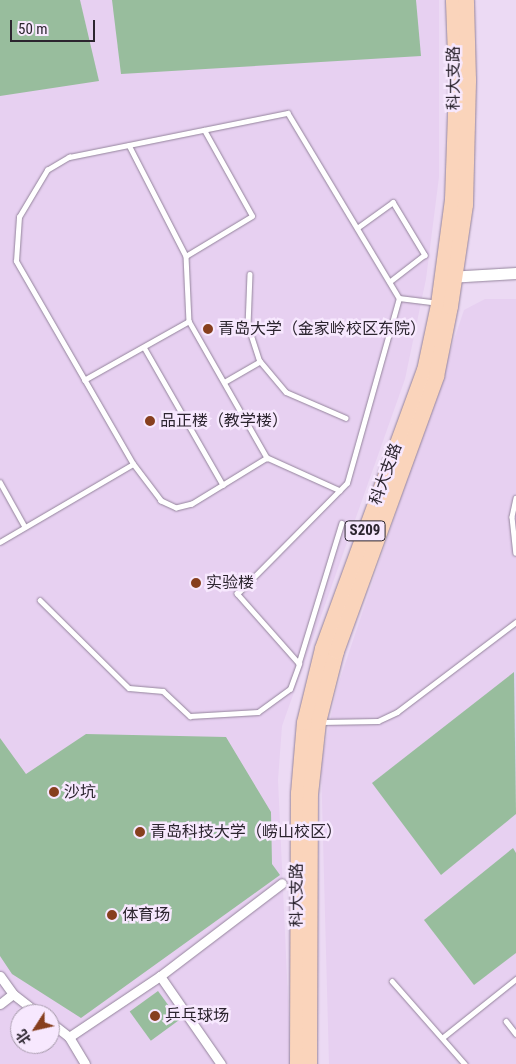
<!DOCTYPE html>
<meta charset="utf-8">
<style>
body{margin:0}
#map{position:relative;width:516px;height:1064px;overflow:hidden;background:#ecdaf4;font-family:"Roboto Condensed","Noto Sans SC",sans-serif}
div>[style]{position:absolute}
.built>*{inset:0;background:#e7d0f1}
.green>*{inset:0;background:#98bd9d;transform-origin:0 0}
.roads{filter:drop-shadow(0 0 1px #94849c) drop-shadow(0 0 1px #94849c)}
.service>*{height:4.5px;margin:-2.25px;padding:0 2.25px;transform-origin:2.25px;border-radius:2.25px;background:#fff}
.minor>*{height:9px;margin:-4.5px;padding:0 4.5px;transform-origin:4.5px;border-radius:4.5px;background:#fff}
.tertiary>*{height:11px;margin:-5.5px;padding:0 5.5px;transform-origin:5.5px;border-radius:5.5px;background:#fff}
.primary>*{height:15px;margin:-7.5px;padding:0 7.5px;transform-origin:7.5px;border-radius:7.5px;background:#fad4bb}
.dots>*{width:14px;height:14px;translate:-50% -50%;box-sizing:border-box;border:2px solid #f7e8fe;border-radius:50%}
span{translate:-50% -50%;white-space:nowrap;text-align:center;line-height:1.15;-webkit-text-stroke:5px #f7e8fe;paint-order:stroke}
.shield-label span{padding:1px 4px;background:#f7e8fe;border:1px solid;border-radius:4px;-webkit-text-stroke-width:0}
.shield-label{font-size:15px;color:#2c252f;font-weight:700}
.street-label{font-size:16px;color:#2c252f}
.poi-label{font-size:16px;color:#2c252f}
.left{translate:0 -50%;text-align:left}
.north{position:absolute;left:10px;top:1004px;width:50px;height:50px;box-sizing:border-box;background:#f7e8fe;border:1px solid #a69aab;border-radius:50%;rotate:235deg;font-size:14px;font-weight:700;line-height:20px;text-align:center;color:#2c252f}
.north::after{content:'';display:block;margin:auto;width:18px;height:22px;background:#873f1e;clip-path:polygon(50% 0,100% 100%,50% 72%,0 100%)}
.scale{position:absolute;left:10px;top:20px;width:85px;height:22px;box-sizing:border-box;border:2px solid #2c252f;border-top:0;padding-left:6px;font-size:15px;line-height:18px;white-space:nowrap;color:#2c252f;-webkit-text-stroke:4px #f7e8fe;paint-order:stroke}
</style>
<div id="map">
<div class="built">
<div style="clip-path:polygon(evenodd,0 0,439px 0,439px 177px,426px 279px,405px 379px,282px 726px,278px 780px,291px 1064px,0 1064px,0 0,20px 1014px,50px 1014px,50px 1044px,20px 1044px,20px 1014px)"></div>
<div style="clip-path:polygon(485px 299px,516px 299px,516px 1064px,329px 1064px,321px 763px,337px 688px,464px 310px)"></div>
</div>
<div class="green">
<div style="clip-path:polygon(0 0,80px 0,99px 81px,0 96px)"></div>
<div style="clip-path:polygon(112px 0,416px 0,421px 56px,121px 74px)"></div>
<div style="clip-path:polygon(514px 672px,516px 814px,441px 875px,372px 783px)"></div>
<div style="clip-path:polygon(86px 734px,226px 737px,271px 812px,272px 864px,280px 875px,81px 1018px,12px 974px,0 956px,0 738px,26px 774px)"></div>
<div style="clip-path:polygon(513px 848px,516px 853px,516px 953px,474px 985px,424px 920px)"></div>
<div style="left:158px;top:991px;width:36px;height:35px;rotate:54deg"></div>
</div>
<div class="roads">
<div class="service">
<div style="left:129px;top:145px;width:125px;rotate:62.8deg"></div>
<div style="left:186px;top:256px;width:65px;rotate:87.4deg"></div>
<div style="left:189px;top:321px;width:158px;rotate:60.3deg"></div>
<div style="left:357px;top:228px;width:44px;rotate:-35.8deg"></div>
<div style="left:393px;top:202px;width:62px;rotate:58.9deg"></div>
<div style="left:425px;top:255px;width:44px;rotate:142.4deg"></div>
<div style="left:186px;top:256px;width:77px;rotate:-31.2deg"></div>
<div style="left:252px;top:216px;width:98px;rotate:-119.2deg"></div>
<div style="left:250px;top:274px;width:51px;rotate:92.2deg"></div>
<div style="left:248px;top:325px;width:38px;rotate:72deg"></div>
<div style="left:144px;top:347px;width:159px;rotate:60.2deg"></div>
<div style="left:84px;top:380px;width:120px;rotate:-29.3deg"></div>
<div style="left:226px;top:381px;width:39px;rotate:-30deg"></div>
<div style="left:260px;top:361px;width:40px;rotate:50deg"></div>
<div style="left:286px;top:392px;width:65px;rotate:23.4deg"></div>
<div style="left:0;top:482px;width:51px;rotate:60.9deg"></div>
<div style="left:340px;top:491px;width:80px;rotate:-155.7deg"></div>
<div style="left:267px;top:458px;width:88px;rotate:148.5deg"></div>
<div style="left:192px;top:504px;width:16px;rotate:166deg"></div>
<div style="left:176px;top:508px;width:17px;rotate:-155deg"></div>
<div style="left:161px;top:501px;width:46px;rotate:-127.1deg"></div>
<div style="left:133px;top:464px;width:234px;rotate:-120deg"></div>
<div style="left:16px;top:261px;width:44px;rotate:-86.1deg"></div>
<div style="left:19px;top:217px;width:55px;rotate:-59.2deg"></div>
<div style="left:47px;top:170px;width:26px;rotate:-31deg"></div>
<div style="left:69px;top:157px;width:223px;rotate:-11.4deg"></div>
<div style="left:288px;top:113px;width:216px;rotate:59deg"></div>
<div style="left:516px;top:498px;width:19px;rotate:102deg"></div>
<div style="left:512px;top:517px;width:36px;rotate:84deg"></div>
<div style="left:342px;top:523px;width:147px;rotate:107deg"></div>
<div style="left:299px;top:664px;width:94px;rotate:-131.5deg"></div>
<div style="left:237px;top:594px;width:156px;rotate:-45.3deg"></div>
<div style="left:347px;top:483px;width:192px;rotate:-74.3deg"></div>
<div style="left:399px;top:298px;width:38px;rotate:7deg"></div>
<div style="left:0;top:542px;width:154px;rotate:-30.4deg"></div>
<div style="left:40px;top:600px;width:125px;rotate:44.7deg"></div>
<div style="left:129px;top:688px;width:34px;rotate:5deg"></div>
<div style="left:163px;top:691px;width:37px;rotate:43deg"></div>
<div style="left:190px;top:716px;width:68px;rotate:-3.4deg"></div>
<div style="left:258px;top:712px;width:39px;rotate:-36deg"></div>
<div style="left:290px;top:689px;width:27px;rotate:-70deg"></div>
<div style="left:321px;top:722px;width:57px;rotate:-1deg"></div>
<div style="left:378px;top:721px;width:21px;rotate:-25deg"></div>
<div style="left:397px;top:712px;width:149px;rotate:-37.1deg"></div>
<div style="left:392px;top:981px;width:111px;rotate:48.7deg"></div>
<div style="left:506px;top:1021px;width:16px;rotate:52deg"></div>
<div style="left:442px;top:1038px;width:95px;rotate:-38.6deg"></div>
</div>
<div class="minor">
<div style="left:0;top:976px;width:22px;rotate:54deg"></div>
<div style="left:13px;top:994px;width:33px;rotate:38deg"></div>
<div style="left:160px;top:976px;width:107px;rotate:55.3deg"></div>
<div style="left:0;top:1004px;width:16px;rotate:-38deg"></div>
<div style="left:50px;top:1022px;width:24px;rotate:38deg"></div>
<div style="left:69px;top:1037px;width:31px;rotate:59deg"></div>
<div style="left:69px;top:1037px;width:110px;rotate:-33.8deg"></div>
<div style="left:160px;top:976px;width:153px;rotate:-37.3deg"></div>
</div>
<div class="tertiary">
<div style="left:448px;top:277px;width:68px;rotate:-3.4deg"></div>
</div>
<div class="primary">
<div style="left:297px;top:1064px;width:271px;rotate:-89.8deg"></div>
<div style="left:298px;top:793px;width:71px;rotate:-85.2deg"></div>
<div style="left:304px;top:722px;width:76px;rotate:-76.3deg"></div>
<div style="left:322px;top:648px;width:296px;rotate:-69.9deg"></div>
<div style="left:424px;top:370px;width:67px;rotate:-78deg"></div>
<div style="left:438px;top:304px;width:106px;rotate:-82.4deg"></div>
<div style="left:452px;top:199px;width:116px;rotate:-88deg"></div>
<div style="left:456px;top:83px;width:83px;rotate:-92.1deg"></div>
<div style="left:309px;top:1064px;width:270px;rotate:-89.8deg"></div>
<div style="left:310px;top:794px;width:72px;rotate:-83.7deg"></div>
<div style="left:318px;top:722px;width:73px;rotate:-75.8deg"></div>
<div style="left:336px;top:651px;width:293px;rotate:-70deg"></div>
<div style="left:436px;top:376px;width:71px;rotate:-78.7deg"></div>
<div style="left:450px;top:306px;width:103px;rotate:-81.6deg"></div>
<div style="left:465px;top:204px;width:125px;rotate:-88.6deg"></div>
<div style="left:468px;top:79px;width:79px;rotate:-91.5deg"></div>
</div>
</div>
<div class="dots">
<div style="left:208px;top:329px;background:#873f1e"></div>
<div style="left:150px;top:421px;background:#873f1e"></div>
<div style="left:196px;top:583px;background:#873f1e"></div>
<div style="left:54px;top:792px;background:#873f1e"></div>
<div style="left:140px;top:832px;background:#873f1e"></div>
<div style="left:112px;top:915px;background:#873f1e"></div>
<div style="left:155px;top:1016px;background:#873f1e"></div>
</div>
<div class="shield-label">
<span style="left:365px;top:531px">S209</span>
</div>
<div class="street-label">
<span style="left:454px;top:78px;rotate:-90deg">科大支路</span>
<span style="left:386px;top:474px;rotate:-70deg">科大支路</span>
<span style="left:297px;top:895px;rotate:-90deg">科大支路</span>
</div>
<div class="poi-label">
<span class="left" style="left:218px;top:329px">青岛大学（金家岭校区东院）</span>
<span class="left" style="left:160px;top:421px">品正楼（教学楼）</span>
<span class="left" style="left:206px;top:583px">实验楼</span>
<span class="left" style="left:64px;top:792px">沙坑</span>
<span class="left" style="left:150px;top:832px">青岛科技大学（崂山校区）</span>
<span class="left" style="left:122px;top:915px">体育场</span>
<span class="left" style="left:165px;top:1016px">乒乓球场</span>
</div>
<div class="north">北</div>
<div class="scale">50 m</div>
</div>
